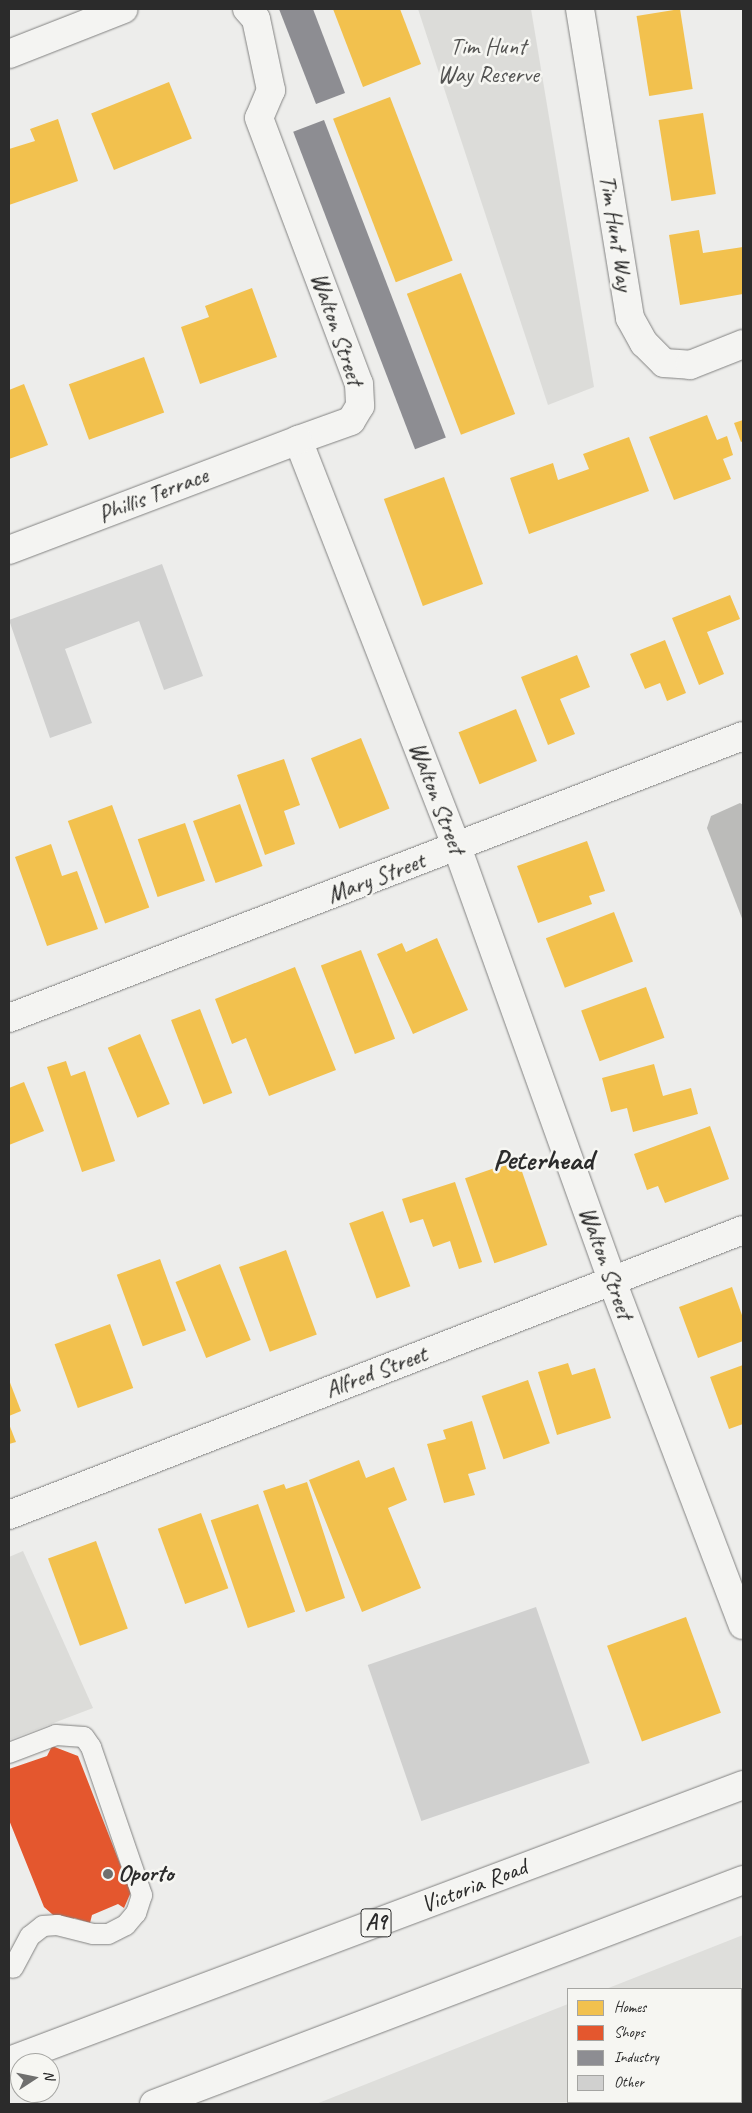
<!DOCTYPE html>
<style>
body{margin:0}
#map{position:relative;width:752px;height:2113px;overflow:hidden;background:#ededeb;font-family:Caveat,sans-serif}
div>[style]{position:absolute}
.built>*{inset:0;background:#dededb}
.green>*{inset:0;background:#dcdcd9}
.water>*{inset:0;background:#bbbbb9}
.homes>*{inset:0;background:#f2c14e;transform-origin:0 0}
.shops>*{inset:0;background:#e4572e}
.industry>*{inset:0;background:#8d8d92;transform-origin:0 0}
.building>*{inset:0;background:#d0d0cf;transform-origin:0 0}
.roads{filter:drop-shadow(0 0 1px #828281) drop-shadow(0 0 1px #828281)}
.service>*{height:20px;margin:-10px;padding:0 10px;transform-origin:10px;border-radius:10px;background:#f4f4f2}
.minor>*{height:28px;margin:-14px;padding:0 14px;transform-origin:14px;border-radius:14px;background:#f4f4f2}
.trunk>*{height:28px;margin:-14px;padding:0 14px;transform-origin:14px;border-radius:14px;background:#f4f4f2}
.dots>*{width:14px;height:14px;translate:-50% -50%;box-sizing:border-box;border:2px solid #f6f6f2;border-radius:50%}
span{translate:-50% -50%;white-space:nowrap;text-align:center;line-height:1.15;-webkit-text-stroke:5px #f6f6f2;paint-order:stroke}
.shield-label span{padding:1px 4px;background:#f6f6f2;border:1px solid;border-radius:4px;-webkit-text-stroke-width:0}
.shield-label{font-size:22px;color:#2b2b2b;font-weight:700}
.park-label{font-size:24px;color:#545453}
.street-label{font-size:24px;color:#2b2b2b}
.poi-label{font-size:24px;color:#2b2b2b;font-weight:700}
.left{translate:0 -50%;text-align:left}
.district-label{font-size:29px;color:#2b2b2b;font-weight:700}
.frame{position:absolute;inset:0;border:10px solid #2b2b2b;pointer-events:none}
.legend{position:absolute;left:567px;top:1988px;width:175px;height:115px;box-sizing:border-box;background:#f6f6f2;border:1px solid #a5a5a2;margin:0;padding:6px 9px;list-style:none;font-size:15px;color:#2b2b2b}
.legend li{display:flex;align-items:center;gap:10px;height:25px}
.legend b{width:25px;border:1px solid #a5a5a2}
.north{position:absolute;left:10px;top:2053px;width:50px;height:50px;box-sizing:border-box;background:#f6f6f2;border:1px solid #a5a5a2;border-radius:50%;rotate:79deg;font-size:14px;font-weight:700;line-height:20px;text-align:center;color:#2b2b2b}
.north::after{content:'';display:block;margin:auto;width:18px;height:22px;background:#6f6f6e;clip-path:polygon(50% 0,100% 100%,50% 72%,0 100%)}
</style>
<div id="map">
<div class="built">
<div style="clip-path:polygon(743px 1935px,743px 2104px,316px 2104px,568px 2004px,568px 2102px,741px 2102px,741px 1989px,606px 1989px)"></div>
</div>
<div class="green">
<div style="clip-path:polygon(418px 9px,531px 9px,594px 387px,548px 405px)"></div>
<div style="clip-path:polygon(23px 1551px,93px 1708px,9px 1740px,9px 1557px)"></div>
</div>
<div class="water">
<div style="clip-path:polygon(740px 803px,743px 805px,743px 921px,707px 828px,711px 816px)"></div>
</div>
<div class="homes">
<div style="clip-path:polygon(333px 9px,400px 9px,421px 64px,363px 87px)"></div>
<div style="left:680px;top:9px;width:81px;height:44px;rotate:81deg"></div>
<div style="left:169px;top:82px;width:61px;height:84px;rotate:68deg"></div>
<div style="left:390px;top:97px;width:175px;height:61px;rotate:69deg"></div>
<div style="left:703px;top:113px;width:82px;height:45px;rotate:81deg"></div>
<div style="clip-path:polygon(58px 119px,78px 181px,9px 205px,9px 149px,35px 141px,30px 129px)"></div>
<div style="clip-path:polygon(699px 230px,703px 253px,743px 247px,743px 294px,680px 305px,669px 235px)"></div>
<div style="left:461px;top:273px;width:151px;height:58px;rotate:69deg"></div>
<div style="clip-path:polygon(252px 288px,277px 357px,200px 384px,181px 327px,209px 317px,205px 306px)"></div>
<div style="left:144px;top:357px;width:59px;height:80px;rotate:70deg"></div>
<div style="clip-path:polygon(24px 384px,48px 445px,9px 459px,9px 390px)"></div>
<div style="clip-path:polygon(707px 415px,717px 440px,727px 436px,733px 455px,723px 459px,731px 479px,674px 500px,649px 437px)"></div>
<div style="clip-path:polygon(743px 420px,743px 441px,741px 442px,734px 423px)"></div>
<div style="clip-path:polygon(629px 437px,649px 491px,529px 534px,510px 478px,553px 463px,558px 480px,589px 469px,583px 454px)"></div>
<div style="left:444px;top:477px;width:114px;height:64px;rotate:70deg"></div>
<div style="clip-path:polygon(730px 595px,740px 619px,707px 632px,724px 674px,699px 685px,672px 618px)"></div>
<div style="clip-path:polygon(665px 640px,686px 693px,667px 701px,660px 683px,645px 689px,630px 654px)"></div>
<div style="clip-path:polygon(577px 655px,590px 687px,560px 699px,575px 734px,548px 745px,521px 677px)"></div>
<div style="left:516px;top:709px;width:56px;height:62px;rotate:68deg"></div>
<div style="left:361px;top:738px;width:76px;height:54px;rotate:68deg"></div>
<div style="clip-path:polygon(284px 759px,300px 805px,284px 811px,295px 844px,265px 855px,237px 775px)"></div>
<div style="left:240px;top:804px;width:66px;height:50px;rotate:70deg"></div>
<div style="left:112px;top:805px;width:109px;height:47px;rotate:70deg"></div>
<div style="left:185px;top:823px;width:61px;height:50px;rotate:71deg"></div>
<div style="clip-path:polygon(587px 841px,605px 891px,589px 896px,592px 904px,538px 923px,517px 866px)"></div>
<div style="clip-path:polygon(51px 844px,62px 876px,77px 871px,98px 929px,47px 946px,15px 857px)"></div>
<div style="left:614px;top:912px;width:53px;height:73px;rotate:69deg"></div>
<div style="clip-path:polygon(437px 938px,468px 1010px,413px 1034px,377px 954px,402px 943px,406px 952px)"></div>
<div style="left:361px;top:950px;width:95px;height:43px;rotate:69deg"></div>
<div style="clip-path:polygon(295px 967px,336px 1070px,269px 1096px,246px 1038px,232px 1044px,215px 999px)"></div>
<div style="left:646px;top:987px;width:54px;height:69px;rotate:70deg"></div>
<div style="left:200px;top:1009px;width:90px;height:31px;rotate:69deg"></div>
<div style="left:140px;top:1034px;width:76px;height:35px;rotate:67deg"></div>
<div style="clip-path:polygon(66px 1061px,71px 1076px,85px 1071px,115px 1161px,82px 1172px,47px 1067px)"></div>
<div style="clip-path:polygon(654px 1064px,663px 1096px,691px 1088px,698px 1114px,633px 1132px,627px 1108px,611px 1112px,602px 1078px)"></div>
<div style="clip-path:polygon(24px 1082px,44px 1131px,9px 1145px,9px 1088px)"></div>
<div style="clip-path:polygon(710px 1126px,729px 1179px,665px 1203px,658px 1186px,647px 1190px,634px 1154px)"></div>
<div style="left:518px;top:1160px;width:90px;height:56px;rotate:71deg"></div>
<div style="clip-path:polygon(455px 1182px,482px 1262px,459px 1269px,450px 1241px,433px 1247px,423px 1219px,410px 1223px,402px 1199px)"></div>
<div style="left:383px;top:1211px;width:80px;height:36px;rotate:70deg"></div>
<div style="left:286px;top:1250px;width:90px;height:50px;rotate:70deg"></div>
<div style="left:160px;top:1259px;width:76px;height:46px;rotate:70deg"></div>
<div style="left:220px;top:1264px;width:82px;height:48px;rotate:68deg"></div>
<div style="clip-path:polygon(732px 1287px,743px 1318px,743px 1341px,698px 1358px,679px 1307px)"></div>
<div style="left:110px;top:1324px;width:68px;height:59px;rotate:70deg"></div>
<div style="clip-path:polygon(568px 1363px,572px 1375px,595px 1368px,611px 1418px,557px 1435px,538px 1372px)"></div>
<div style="clip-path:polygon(743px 1365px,743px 1424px,729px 1429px,710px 1377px)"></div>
<div style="clip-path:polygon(9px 1380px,21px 1411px,9px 1416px)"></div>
<div style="left:528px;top:1380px;width:67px;height:49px;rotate:71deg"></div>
<div style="clip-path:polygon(472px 1421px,486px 1469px,468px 1474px,475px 1495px,444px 1503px,427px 1444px,446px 1439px,443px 1430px)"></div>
<div style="clip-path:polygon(9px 1424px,16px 1442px,9px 1444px)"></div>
<div style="clip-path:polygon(359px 1460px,366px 1478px,394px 1467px,407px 1500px,388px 1508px,421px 1588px,362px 1612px,309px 1480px)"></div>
<div style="clip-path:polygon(307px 1482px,345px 1598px,306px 1612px,263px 1491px,284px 1484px,286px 1489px)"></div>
<div style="left:258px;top:1504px;width:114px;height:50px;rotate:71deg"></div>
<div style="left:201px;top:1513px;width:80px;height:46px;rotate:70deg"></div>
<div style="left:96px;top:1541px;width:93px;height:51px;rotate:70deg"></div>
<div style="left:686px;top:1617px;width:102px;height:84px;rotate:70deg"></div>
</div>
<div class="shops">
<div style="clip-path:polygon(52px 1746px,78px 1756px,131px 1892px,124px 1908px,118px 1904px,92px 1915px,90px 1923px,74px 1918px,73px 1925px,60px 1921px,44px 1907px,9px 1820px,9px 1769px,47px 1756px)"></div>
</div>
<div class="industry">
<div style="clip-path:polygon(279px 9px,313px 9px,345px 93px,316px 104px)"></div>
<div style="left:324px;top:120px;width:340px;height:33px;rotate:69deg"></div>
</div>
<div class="building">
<div style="clip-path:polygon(162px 564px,203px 676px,164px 690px,139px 621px,65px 649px,92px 723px,50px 738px,9px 620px)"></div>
<div style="left:536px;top:1607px;width:165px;height:178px;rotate:71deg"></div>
</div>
<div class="roads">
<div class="service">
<div style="left:9px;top:1753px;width:50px;rotate:-21deg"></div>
<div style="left:56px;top:1735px;width:28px;rotate:4deg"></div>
<div style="left:84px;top:1737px;width:12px;rotate:55deg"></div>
<div style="left:91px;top:1747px;width:157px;rotate:71deg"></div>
<div style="left:142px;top:1895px;width:19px;rotate:108deg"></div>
<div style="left:136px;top:1913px;width:16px;rotate:130deg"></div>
<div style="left:126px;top:1925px;width:20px;rotate:153deg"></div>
<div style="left:108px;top:1934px;width:15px;rotate:180deg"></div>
<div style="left:93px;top:1934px;width:37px;rotate:-166deg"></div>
<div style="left:57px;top:1925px;width:14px;rotate:176deg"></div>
<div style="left:43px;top:1926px;width:16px;rotate:142deg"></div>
<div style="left:30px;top:1936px;width:36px;rotate:118deg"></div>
</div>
<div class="minor">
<div style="left:247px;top:9px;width:13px;rotate:48deg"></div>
<div style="left:256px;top:19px;width:73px;rotate:78.1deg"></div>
<div style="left:271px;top:90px;width:30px;rotate:113deg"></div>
<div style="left:259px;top:118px;width:284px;rotate:69.4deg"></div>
<div style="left:359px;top:384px;width:22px;rotate:87deg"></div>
<div style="left:360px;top:406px;width:17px;rotate:121deg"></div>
<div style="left:351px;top:421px;width:56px;rotate:160.3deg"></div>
<div style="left:298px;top:440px;width:437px;rotate:68.7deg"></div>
<div style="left:457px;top:847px;width:461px;rotate:70.3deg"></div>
<div style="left:612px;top:1281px;width:368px;rotate:69.2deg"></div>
<div style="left:580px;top:9px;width:313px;rotate:80.8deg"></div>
<div style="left:630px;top:318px;width:29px;rotate:61deg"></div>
<div style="left:644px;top:343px;width:28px;rotate:45deg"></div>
<div style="left:664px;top:363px;width:26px;rotate:4deg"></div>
<div style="left:690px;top:365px;width:57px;rotate:-21.6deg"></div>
<div style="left:9px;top:54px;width:123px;rotate:-21.4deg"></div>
<div style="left:9px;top:550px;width:309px;rotate:-20.8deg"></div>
<div style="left:9px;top:1018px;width:786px;rotate:-21.02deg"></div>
<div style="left:9px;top:1515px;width:787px;rotate:-21.22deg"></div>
</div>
<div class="trunk">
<div style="left:9px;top:2061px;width:784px;rotate:-20.61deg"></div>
<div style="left:154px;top:2104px;width:630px;rotate:-20.82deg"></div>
</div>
</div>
<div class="dots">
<div style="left:108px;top:1874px;background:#6f6f6e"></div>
</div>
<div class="shield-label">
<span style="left:376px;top:1923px">A9</span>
</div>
<div class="park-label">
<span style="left:488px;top:61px">Tim Hunt<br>Way Reserve</span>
</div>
<div class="street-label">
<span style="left:616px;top:233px;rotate:81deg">Tim Hunt Way</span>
<span style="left:337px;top:329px;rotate:71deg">Walton Street</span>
<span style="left:153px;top:495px;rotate:-21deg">Phillis Terrace</span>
<span style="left:437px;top:798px;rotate:69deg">Walton Street</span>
<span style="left:376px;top:878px;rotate:-21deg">Mary Street</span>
<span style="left:606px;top:1263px;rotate:70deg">Walton Street</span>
<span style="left:376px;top:1372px;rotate:-21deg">Alfred Street</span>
<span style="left:474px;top:1886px;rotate:-21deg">Victoria Road</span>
</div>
<div class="poi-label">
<span class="left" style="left:118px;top:1874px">Oporto</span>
</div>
<div class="district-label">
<span style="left:543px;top:1160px">Peterhead</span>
</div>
<div class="frame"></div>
<ul class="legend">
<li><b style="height:14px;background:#f2c14e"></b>Homes</li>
<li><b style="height:14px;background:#e4572e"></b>Shops</li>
<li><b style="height:14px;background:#8d8d92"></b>Industry</li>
<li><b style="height:14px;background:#d0d0cf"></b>Other</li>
</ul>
<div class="north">N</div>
</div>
